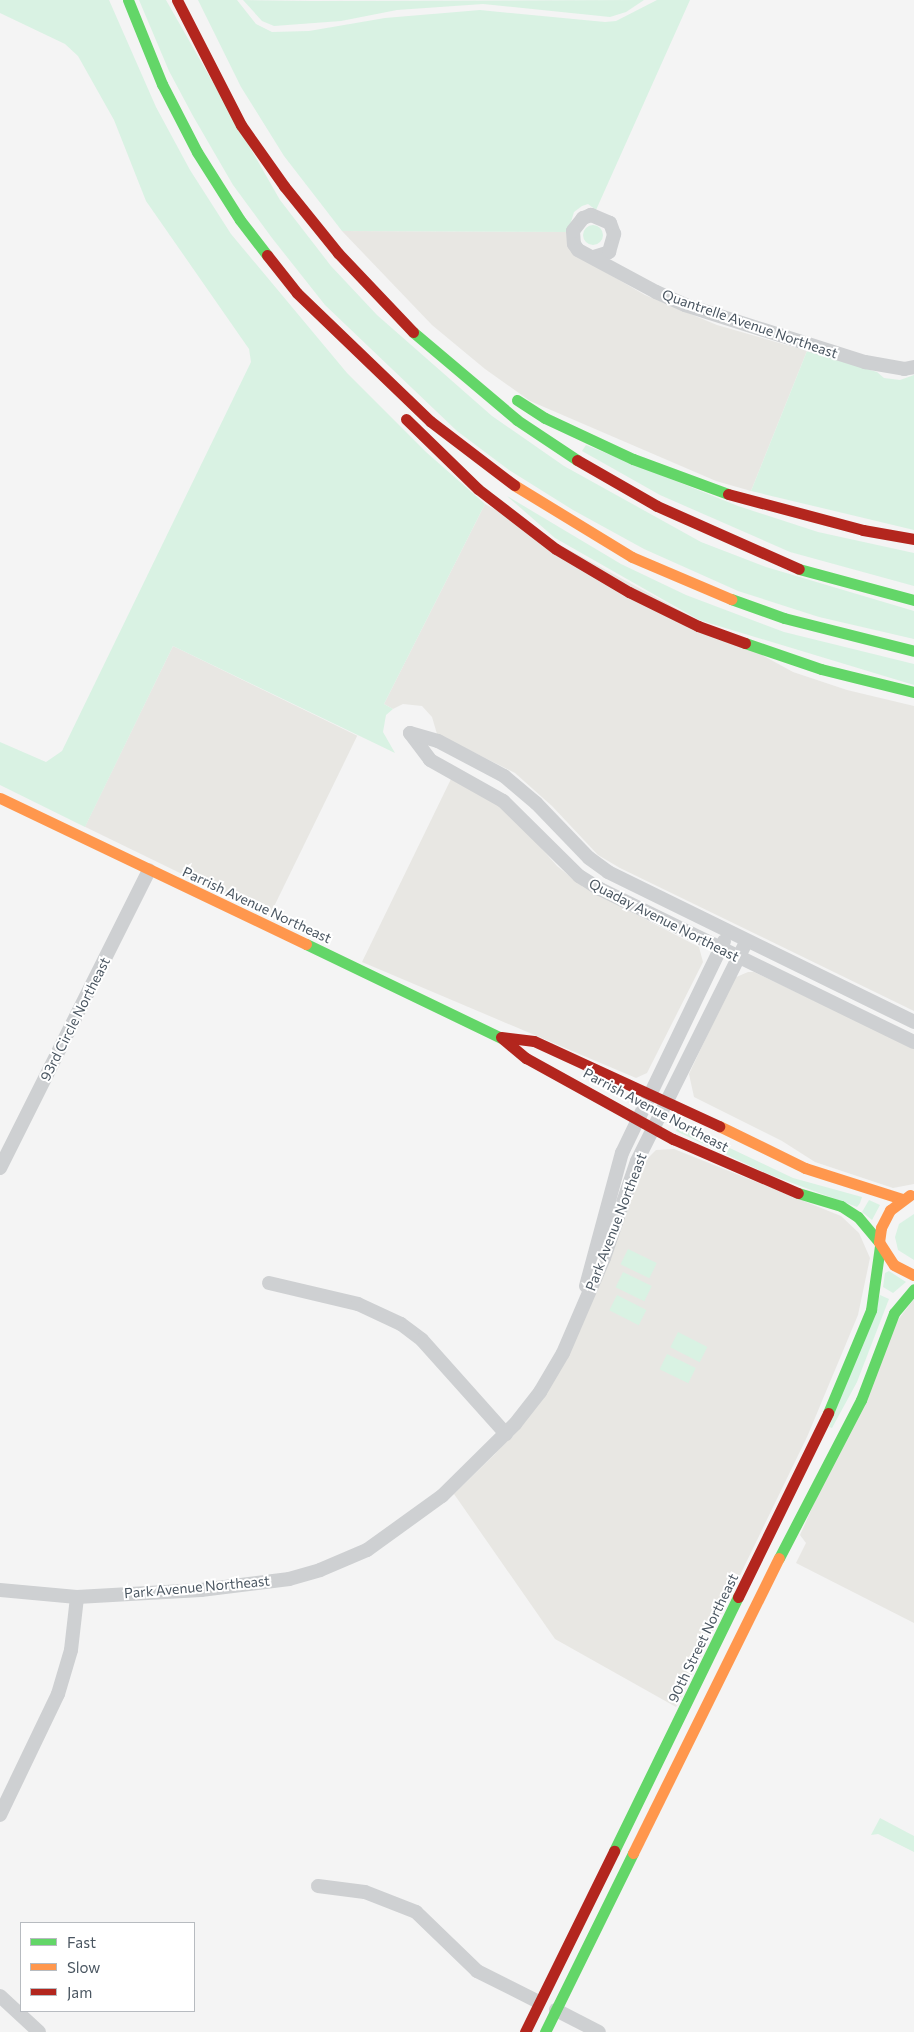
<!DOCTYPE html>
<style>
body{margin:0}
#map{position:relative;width:914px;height:2032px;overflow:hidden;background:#f4f4f4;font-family:Commissioner,sans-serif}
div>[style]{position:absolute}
.commercial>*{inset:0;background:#e8e7e3;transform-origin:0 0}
.green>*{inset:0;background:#d9f2e3;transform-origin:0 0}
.round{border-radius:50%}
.street>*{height:14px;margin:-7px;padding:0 7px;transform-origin:7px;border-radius:7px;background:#ced0d2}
.fast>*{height:11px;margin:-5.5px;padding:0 5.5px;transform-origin:5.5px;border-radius:5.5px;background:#63d668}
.slow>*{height:11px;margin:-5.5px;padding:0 5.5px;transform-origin:5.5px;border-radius:5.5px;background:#ff974d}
.jam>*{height:11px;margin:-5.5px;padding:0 5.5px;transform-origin:5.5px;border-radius:5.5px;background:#b3261e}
span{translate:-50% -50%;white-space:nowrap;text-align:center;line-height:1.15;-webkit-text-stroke:4px #fff;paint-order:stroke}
.street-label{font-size:14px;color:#4a5661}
.legend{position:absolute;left:20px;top:1922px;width:175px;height:90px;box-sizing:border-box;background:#fff;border:1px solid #b7bbc0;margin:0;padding:6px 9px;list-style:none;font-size:15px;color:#4a5661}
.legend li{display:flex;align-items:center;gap:10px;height:25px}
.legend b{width:25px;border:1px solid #b7bbc0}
</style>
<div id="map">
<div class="commercial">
<div style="clip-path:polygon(342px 231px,568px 232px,576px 255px,645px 295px,717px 325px,807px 351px,751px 491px,716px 481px,530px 401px,485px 369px,432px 325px)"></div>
<div style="clip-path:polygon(485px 504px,793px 672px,847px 690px,914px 706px,914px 1011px,620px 868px,598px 855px,552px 806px,515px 773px,437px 734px,432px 717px,422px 706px,403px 704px,393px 709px,384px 704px)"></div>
<div style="left:173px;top:646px;width:205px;height:201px;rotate:26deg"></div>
<div style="clip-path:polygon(451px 779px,509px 811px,557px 866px,583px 887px,699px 947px,703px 962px,647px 1073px,636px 1078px,362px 962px)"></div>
<div style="clip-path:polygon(748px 972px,754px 972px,914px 1048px,914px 1184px,893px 1188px,815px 1162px,782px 1141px,694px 1097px,689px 1074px,734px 978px)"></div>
<div style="clip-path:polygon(674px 1149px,841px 1216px,859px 1233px,870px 1258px,858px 1315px,807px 1437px,676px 1707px,555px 1639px,454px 1494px,495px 1454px,535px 1407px,648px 1158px,656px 1150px)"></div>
<div style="clip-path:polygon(914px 1299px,914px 1623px,796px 1563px,806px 1543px,800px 1535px,894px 1325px)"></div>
</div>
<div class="green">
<div style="clip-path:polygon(0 0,109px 0,156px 107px,190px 170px,231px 234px,347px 373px,426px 452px,485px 504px,384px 704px,393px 709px,386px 715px,383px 732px,395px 753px,173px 646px,85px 827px,0 785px,0 742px,46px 762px,62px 751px,251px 362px,249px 349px,146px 201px,114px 120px,78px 56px,65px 44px,0 13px)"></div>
<div style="clip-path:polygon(139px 0,166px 0,280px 200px,331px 266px,377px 315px,492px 416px,564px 466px,701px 542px,766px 567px,914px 611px,914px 639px,819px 617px,738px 591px,644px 549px,573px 510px,509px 470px,457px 431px,325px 305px,272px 238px,233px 185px,193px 116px,169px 71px)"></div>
<div style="clip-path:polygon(198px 0,237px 0,256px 24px,272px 32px,309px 31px,385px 18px,480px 10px,605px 22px,616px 21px,657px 0,690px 0,596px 210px,588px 204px,582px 206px,574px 212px,568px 232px,342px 231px,284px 156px,241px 87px)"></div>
<div style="clip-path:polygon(243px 0,311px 1px,644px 0,626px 12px,610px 17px,483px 4px,397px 10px,341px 21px,274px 26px,262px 21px)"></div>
<div class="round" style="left:583px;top:225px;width:20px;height:20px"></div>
<div style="clip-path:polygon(807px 351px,877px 372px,884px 378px,900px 380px,914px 375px,914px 530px,751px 491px)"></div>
<div style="clip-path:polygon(586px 445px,738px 506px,818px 532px,914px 553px,914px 586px,790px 552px,660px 495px,582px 451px)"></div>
<div style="clip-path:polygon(507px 496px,621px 564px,686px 595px,784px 632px,914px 664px,914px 685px,699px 620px,555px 538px)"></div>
<div style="clip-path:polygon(679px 1124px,793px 1178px,862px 1197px,860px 1203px,857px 1207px,768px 1174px,676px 1131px)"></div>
<div style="clip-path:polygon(869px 1200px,880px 1205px,872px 1220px,862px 1212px)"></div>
<div style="clip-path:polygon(914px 1214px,914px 1260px,898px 1250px,895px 1237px,899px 1224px)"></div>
<div style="left:628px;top:1249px;width:32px;height:17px;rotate:26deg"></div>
<div style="clip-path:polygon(889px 1271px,906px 1282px,893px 1293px,883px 1287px,885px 1273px)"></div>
<div style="left:623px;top:1272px;width:32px;height:17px;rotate:26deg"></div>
<div style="left:617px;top:1295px;width:33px;height:17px;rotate:27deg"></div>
<div style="clip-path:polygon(880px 1295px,889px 1299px,857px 1382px,832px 1428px,829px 1427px)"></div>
<div style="left:678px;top:1332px;width:33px;height:17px;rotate:27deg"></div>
<div style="left:667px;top:1354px;width:32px;height:17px;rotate:26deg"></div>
<div style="clip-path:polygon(880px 1818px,914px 1836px,914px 1852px,878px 1834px,871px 1835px)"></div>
</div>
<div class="street">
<div style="left:594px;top:257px;width:16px;rotate:-18deg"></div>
<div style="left:609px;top:252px;width:19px;rotate:-74deg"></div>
<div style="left:614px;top:234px;width:12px;rotate:-110deg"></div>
<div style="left:610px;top:223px;width:21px;rotate:-157deg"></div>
<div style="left:591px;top:215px;width:9px;rotate:159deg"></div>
<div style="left:583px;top:218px;width:16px;rotate:128deg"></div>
<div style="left:573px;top:231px;width:13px;rotate:86deg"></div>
<div style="left:574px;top:244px;width:7px;rotate:56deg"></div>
<div style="left:578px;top:250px;width:89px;rotate:28.3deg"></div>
<div style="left:656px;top:292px;width:32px;rotate:24deg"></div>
<div style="left:685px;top:305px;width:189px;rotate:17.6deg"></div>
<div style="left:865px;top:362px;width:40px;rotate:10deg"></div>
<div style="left:904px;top:369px;width:10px;rotate:-11deg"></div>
<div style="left:410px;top:733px;width:34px;rotate:53deg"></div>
<div style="left:430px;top:760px;width:84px;rotate:29.3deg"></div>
<div style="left:503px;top:801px;width:107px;rotate:44.6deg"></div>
<div style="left:579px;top:876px;width:25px;rotate:32deg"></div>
<div style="left:600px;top:889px;width:349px;rotate:26deg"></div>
<div style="left:410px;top:733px;width:29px;rotate:16deg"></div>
<div style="left:438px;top:741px;width:75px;rotate:27.9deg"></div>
<div style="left:504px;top:776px;width:42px;rotate:40.2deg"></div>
<div style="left:536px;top:803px;width:76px;rotate:46.1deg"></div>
<div style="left:589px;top:858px;width:24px;rotate:36deg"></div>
<div style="left:608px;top:872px;width:341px;rotate:26.1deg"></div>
<div style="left:0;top:1168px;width:333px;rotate:-63.4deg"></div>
<div style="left:269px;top:1283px;width:91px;rotate:13.3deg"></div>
<div style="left:358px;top:1304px;width:47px;rotate:24.9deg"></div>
<div style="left:401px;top:1324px;width:26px;rotate:37deg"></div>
<div style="left:422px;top:1340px;width:126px;rotate:48.2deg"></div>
<div style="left:586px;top:1286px;width:138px;rotate:-74.9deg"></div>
<div style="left:622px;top:1153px;width:235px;rotate:-64.3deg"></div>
<div style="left:0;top:1590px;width:77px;rotate:5.2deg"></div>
<div style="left:77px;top:1597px;width:124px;rotate:-3.2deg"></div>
<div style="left:201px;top:1590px;width:89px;rotate:-7.1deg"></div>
<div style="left:289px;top:1579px;width:32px;rotate:-16deg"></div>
<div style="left:320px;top:1570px;width:51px;rotate:-23.1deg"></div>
<div style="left:367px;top:1550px;width:92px;rotate:-35.8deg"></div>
<div style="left:442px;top:1496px;width:103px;rotate:-44.6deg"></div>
<div style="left:515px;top:1424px;width:41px;rotate:-52deg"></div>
<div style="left:540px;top:1392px;width:45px;rotate:-59.5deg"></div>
<div style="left:563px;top:1353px;width:103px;rotate:-66.7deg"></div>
<div style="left:604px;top:1258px;width:102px;rotate:-71.2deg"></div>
<div style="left:637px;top:1161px;width:245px;rotate:-63.5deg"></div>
<div style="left:0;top:1815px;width:134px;rotate:-64.4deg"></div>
<div style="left:58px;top:1694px;width:46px;rotate:-73.5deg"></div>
<div style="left:71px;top:1650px;width:53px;rotate:-83.5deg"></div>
<div style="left:318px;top:1886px;width:47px;rotate:7.3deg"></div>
<div style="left:365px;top:1892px;width:55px;rotate:21.4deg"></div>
<div style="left:416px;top:1912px;width:85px;rotate:44deg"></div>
<div style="left:477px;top:1971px;width:69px;rotate:26.6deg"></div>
<div style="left:0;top:1996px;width:53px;rotate:42.7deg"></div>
<div style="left:556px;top:2010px;width:48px;rotate:27.1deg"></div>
</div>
<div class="fast">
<div style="left:128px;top:0;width:91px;rotate:68deg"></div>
<div style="left:162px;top:84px;width:76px;rotate:62.8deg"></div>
<div style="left:197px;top:152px;width:80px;rotate:57.7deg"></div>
<div style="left:240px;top:220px;width:44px;rotate:52.4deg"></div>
<div style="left:413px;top:332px;width:136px;rotate:40.2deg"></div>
<div style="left:517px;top:420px;width:72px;rotate:33.7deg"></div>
<div style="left:517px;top:400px;width:33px;rotate:33deg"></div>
<div style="left:545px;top:418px;width:97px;rotate:25deg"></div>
<div style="left:633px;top:459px;width:101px;rotate:20.2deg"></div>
<div style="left:799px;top:569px;width:119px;rotate:15.1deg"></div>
<div style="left:731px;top:599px;width:56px;rotate:19.7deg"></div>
<div style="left:784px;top:618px;width:134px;rotate:14.2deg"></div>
<div style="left:745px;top:643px;width:80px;rotate:18.9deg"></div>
<div style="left:821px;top:669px;width:96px;rotate:13.9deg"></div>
<div style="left:306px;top:944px;width:219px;rotate:25.7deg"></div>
<div style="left:798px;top:1193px;width:45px;rotate:16.8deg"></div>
<div style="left:841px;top:1206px;width:20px;rotate:33deg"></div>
<div style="left:858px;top:1217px;width:33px;rotate:50deg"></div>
<div style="left:828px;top:1413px;width:112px;rotate:-67.3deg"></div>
<div style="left:871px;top:1310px;width:65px;rotate:-82deg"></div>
<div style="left:779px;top:1558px;width:178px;rotate:-62.6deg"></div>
<div style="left:861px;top:1400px;width:93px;rotate:-69.2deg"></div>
<div style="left:894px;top:1313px;width:31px;rotate:-50deg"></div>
<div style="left:614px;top:1851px;width:283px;rotate:-64deg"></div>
<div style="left:545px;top:2032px;width:199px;rotate:-63.8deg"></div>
</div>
<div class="slow">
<div style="left:514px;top:485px;width:138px;rotate:31.4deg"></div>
<div style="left:632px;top:557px;width:108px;rotate:23deg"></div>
<div style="left:0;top:798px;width:339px;rotate:25.5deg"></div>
<div style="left:719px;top:1126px;width:96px;rotate:26deg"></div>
<div style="left:805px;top:1168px;width:102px;rotate:17.7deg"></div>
<div style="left:910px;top:1195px;width:25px;rotate:143deg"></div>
<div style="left:890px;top:1210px;width:20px;rotate:117deg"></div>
<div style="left:881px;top:1228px;width:14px;rotate:98deg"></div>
<div style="left:879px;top:1242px;width:27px;rotate:57deg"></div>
<div style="left:894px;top:1265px;width:22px;rotate:27deg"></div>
<div style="left:633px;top:1853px;width:329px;rotate:-63.7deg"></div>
</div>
<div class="jam">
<div style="left:177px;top:0;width:140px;rotate:62.9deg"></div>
<div style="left:241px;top:125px;width:75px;rotate:54.8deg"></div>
<div style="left:284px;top:186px;width:86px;rotate:51.1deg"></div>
<div style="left:338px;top:253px;width:109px;rotate:46.5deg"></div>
<div style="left:267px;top:255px;width:48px;rotate:51.7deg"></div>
<div style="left:297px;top:293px;width:185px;rotate:43.9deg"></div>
<div style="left:430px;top:421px;width:106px;rotate:37.3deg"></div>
<div style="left:406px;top:419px;width:100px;rotate:44.2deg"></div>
<div style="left:478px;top:489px;width:98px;rotate:37.6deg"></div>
<div style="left:556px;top:549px;width:85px;rotate:30.5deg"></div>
<div style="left:629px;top:592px;width:77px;rotate:26.2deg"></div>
<div style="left:698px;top:626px;width:50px;rotate:19.9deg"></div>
<div style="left:577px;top:460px;width:92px;rotate:29.9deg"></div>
<div style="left:657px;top:506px;width:155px;rotate:23.9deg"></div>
<div style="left:728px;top:494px;width:140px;rotate:14.9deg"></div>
<div style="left:863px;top:530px;width:52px;rotate:10deg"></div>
<div style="left:501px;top:1037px;width:33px;rotate:7deg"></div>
<div style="left:534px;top:1041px;width:204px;rotate:24.7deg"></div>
<div style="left:503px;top:1039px;width:30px;rotate:40deg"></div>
<div style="left:526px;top:1058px;width:168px;rotate:28.9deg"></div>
<div style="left:673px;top:1139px;width:136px;rotate:23.4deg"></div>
<div style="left:738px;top:1597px;width:205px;rotate:-63.9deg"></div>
<div style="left:525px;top:2032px;width:202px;rotate:-63.8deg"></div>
</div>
<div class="street-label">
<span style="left:750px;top:324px;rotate:19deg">Quantrelle Avenue Northeast</span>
<span style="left:257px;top:905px;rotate:25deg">Parrish Avenue Northeast</span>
<span style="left:664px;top:920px;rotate:27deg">Quaday Avenue Northeast</span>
<span style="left:75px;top:1019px;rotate:-63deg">93rd Circle Northeast</span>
<span style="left:656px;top:1110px;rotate:28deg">Parrish Avenue Northeast</span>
<span style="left:616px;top:1222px;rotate:-69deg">Park Avenue Northeast</span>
<span style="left:197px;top:1587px;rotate:-5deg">Park Avenue Northeast</span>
<span style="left:703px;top:1638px;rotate:-64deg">90th Street Northeast</span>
</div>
<ul class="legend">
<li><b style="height:6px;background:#63d668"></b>Fast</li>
<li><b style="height:6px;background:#ff974d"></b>Slow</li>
<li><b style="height:6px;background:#b3261e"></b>Jam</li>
</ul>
</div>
